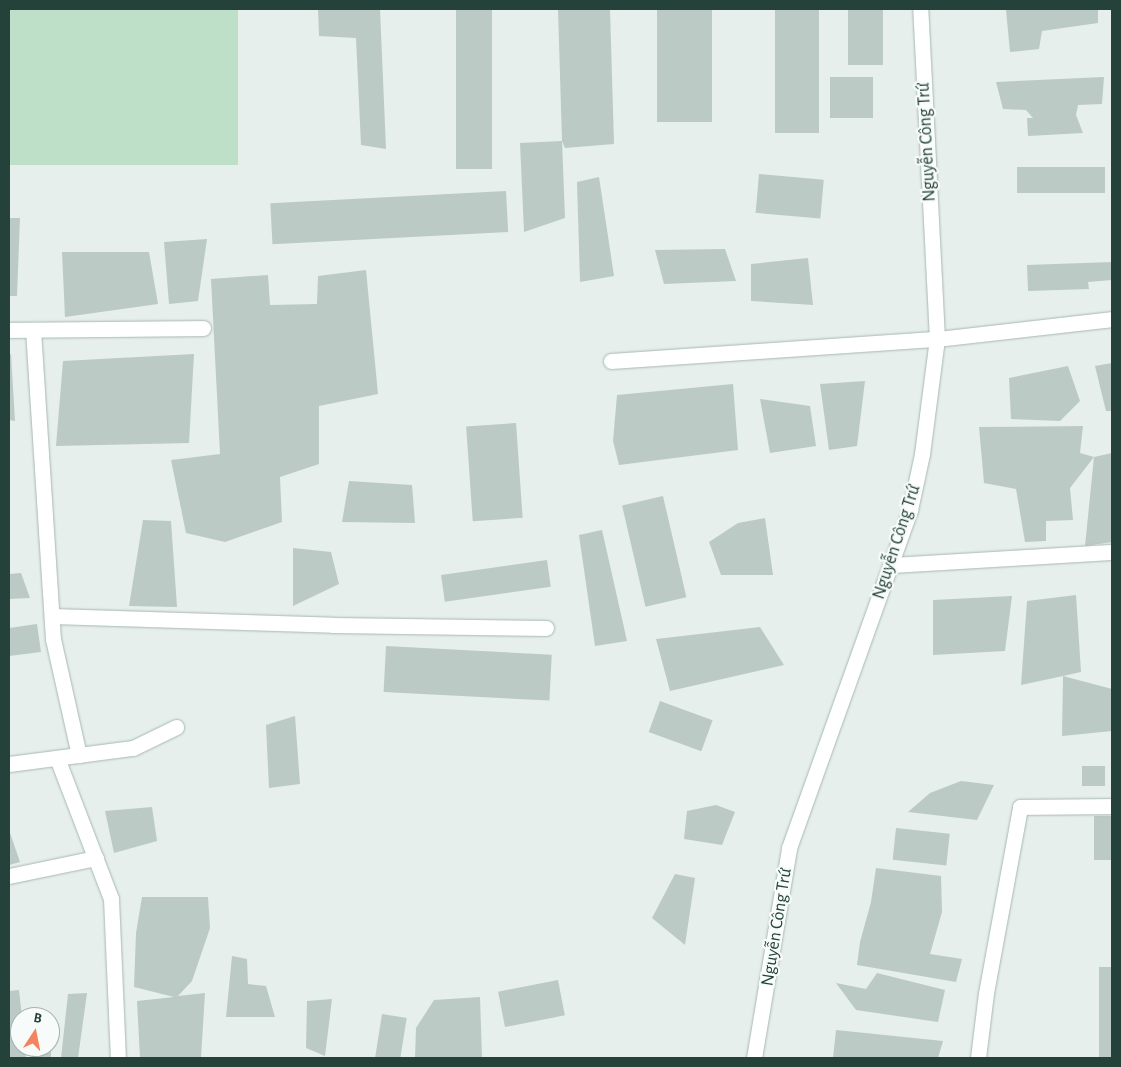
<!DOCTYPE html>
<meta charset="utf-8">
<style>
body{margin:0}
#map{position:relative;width:1121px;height:1067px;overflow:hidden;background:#e6efeb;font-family:"Alegreya Sans",sans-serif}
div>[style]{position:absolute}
.green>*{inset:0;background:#bfe0c8;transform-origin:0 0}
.building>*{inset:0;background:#bbcac4;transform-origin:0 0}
.roads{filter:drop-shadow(0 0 1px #a8b8b2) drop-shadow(0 0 1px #a8b8b2)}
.lane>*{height:15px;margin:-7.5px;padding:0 7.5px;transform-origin:7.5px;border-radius:7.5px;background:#fff}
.secondary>*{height:15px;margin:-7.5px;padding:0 7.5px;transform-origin:7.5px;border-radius:7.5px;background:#fff}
span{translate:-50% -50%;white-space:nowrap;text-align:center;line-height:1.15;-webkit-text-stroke:4.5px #f7fbf9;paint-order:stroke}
.street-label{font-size:18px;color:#24423a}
.frame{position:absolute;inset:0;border:10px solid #24423a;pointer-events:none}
.north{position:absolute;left:10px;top:1007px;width:50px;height:50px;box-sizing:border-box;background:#f7fbf9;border:1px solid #a3b1ad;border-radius:50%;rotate:11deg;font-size:14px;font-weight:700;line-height:20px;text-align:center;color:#24423a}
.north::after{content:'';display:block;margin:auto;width:18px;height:22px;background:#f4845f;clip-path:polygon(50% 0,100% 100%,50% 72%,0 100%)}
</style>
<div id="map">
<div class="green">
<div style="left:9px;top:9px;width:229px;height:156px"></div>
</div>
<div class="building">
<div style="clip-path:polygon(318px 9px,380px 9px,386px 149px,361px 145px,356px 38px,319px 36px)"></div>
<div style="left:456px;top:9px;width:36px;height:160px"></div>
<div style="clip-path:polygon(558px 9px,610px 9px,614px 144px,565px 148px,562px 141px)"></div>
<div style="left:657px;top:9px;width:55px;height:113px"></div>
<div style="left:775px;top:9px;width:44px;height:124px"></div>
<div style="left:848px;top:9px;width:35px;height:56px"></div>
<div style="clip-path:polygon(1098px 9px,1098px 23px,1042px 31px,1039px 49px,1010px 52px,1006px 10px)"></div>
<div style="left:830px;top:77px;width:43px;height:41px"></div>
<div style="clip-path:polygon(1104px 77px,1102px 104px,1078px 105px,1076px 115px,1083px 133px,1028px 136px,1027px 118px,1033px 118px,1026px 110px,1003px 109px,996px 82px)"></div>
<div style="clip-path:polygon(562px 141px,565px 218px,524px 232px,520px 143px)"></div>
<div style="left:1105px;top:167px;width:26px;height:88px;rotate:90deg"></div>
<div style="left:759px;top:174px;width:65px;height:39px;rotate:5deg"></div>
<div style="clip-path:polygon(599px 177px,614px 276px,580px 282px,577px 182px)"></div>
<div style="left:506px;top:191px;width:41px;height:236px;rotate:87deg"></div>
<div style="clip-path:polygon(9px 218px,20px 218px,17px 296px,9px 296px)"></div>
<div style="clip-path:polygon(207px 239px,198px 301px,169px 304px,164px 242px)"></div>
<div style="clip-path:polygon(725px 249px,736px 281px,664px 284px,655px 250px)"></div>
<div style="clip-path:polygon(62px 252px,149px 252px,158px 304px,65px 317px)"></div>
<div style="clip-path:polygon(808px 258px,813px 305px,751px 301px,751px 264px)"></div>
<div style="clip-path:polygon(1112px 262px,1112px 280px,1088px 282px,1089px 289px,1028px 291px,1027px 265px)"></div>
<div style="clip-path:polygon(366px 270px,378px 394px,319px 406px,319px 464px,280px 477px,282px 522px,225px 542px,186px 533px,171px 460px,220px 454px,211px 279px,268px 275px,270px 305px,317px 304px,318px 276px)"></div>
<div style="clip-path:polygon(11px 354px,15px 421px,9px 420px,9px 355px)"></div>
<div style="clip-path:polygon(194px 354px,189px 443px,56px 446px,63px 361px)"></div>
<div style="clip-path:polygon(1112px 363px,1112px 411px,1106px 411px,1095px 366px)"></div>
<div style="clip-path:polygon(1068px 366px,1080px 401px,1060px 421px,1011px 419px,1009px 378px)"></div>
<div style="clip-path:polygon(865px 381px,857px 446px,829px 450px,820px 384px)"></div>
<div style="clip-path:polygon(733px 384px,738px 450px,619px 465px,613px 441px,617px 395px)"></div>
<div style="clip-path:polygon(760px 399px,810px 406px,816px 446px,770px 453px)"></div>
<div style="left:516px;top:423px;width:95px;height:50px;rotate:86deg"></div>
<div style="clip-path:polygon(1083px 426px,1080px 453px,1094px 457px,1112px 453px,1112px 542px,1085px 546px,1094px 457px,1070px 488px,1073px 520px,1046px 521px,1046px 541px,1025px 542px,1016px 489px,984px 483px,979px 427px)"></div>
<div style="clip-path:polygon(349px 481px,412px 485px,415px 523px,342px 522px)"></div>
<div style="left:663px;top:496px;width:104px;height:42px;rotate:77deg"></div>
<div style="clip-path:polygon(765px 518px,773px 575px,721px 575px,709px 542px,738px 523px)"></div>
<div style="clip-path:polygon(143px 520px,171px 521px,177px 607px,129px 606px)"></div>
<div style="clip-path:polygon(602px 530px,627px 641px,595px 646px,579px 535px)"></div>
<div style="clip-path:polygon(293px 548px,331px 552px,339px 584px,293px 606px)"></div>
<div style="left:547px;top:560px;width:27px;height:107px;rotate:82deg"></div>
<div style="clip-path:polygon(21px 573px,30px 598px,9px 599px,9px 574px)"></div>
<div style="clip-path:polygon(1076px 595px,1081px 672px,1063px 676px,1112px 689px,1112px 731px,1062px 736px,1063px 676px,1021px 685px,1027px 601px)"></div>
<div style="clip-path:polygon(1012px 596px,1005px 651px,933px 655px,933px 600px)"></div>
<div style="clip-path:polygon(37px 624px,41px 652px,9px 656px,9px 628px)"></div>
<div style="clip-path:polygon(760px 627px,784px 665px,670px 691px,656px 639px)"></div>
<div style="left:386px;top:646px;width:166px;height:46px;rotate:3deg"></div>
<div style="left:660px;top:701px;width:56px;height:33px;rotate:20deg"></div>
<div style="clip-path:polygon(295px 716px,300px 784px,269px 788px,266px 725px)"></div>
<div style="left:1105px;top:766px;width:20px;height:23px;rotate:90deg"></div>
<div style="clip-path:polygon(961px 781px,994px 785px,977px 820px,908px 812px,930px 793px)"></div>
<div style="clip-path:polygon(716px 805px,735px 812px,722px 845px,684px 839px,687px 811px)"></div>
<div style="clip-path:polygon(152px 807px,157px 841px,114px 853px,105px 811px)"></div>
<div style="left:1094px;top:816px;width:18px;height:44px"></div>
<div style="left:896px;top:828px;width:54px;height:32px;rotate:6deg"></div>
<div style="clip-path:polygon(9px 830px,20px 862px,9px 865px)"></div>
<div style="clip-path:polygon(876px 868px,941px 876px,942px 912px,930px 954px,962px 959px,956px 982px,857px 965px,860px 942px,871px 902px)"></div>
<div style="clip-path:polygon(675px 874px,695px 878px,685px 945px,652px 918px)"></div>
<div style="clip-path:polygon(142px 897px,208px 897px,210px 928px,192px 981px,178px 996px,205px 993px,201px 1058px,140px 1058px,137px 1001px,174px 997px,134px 987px,136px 933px)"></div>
<div style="clip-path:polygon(232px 956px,247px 959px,248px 984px,266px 986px,275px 1017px,226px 1017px)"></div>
<div style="left:1099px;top:967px;width:13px;height:91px"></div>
<div style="clip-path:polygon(877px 973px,945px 990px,938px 1022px,856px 1010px,836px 983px,866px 989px)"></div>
<div style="left:558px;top:980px;width:36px;height:61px;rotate:79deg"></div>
<div style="clip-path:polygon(19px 990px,22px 1017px,20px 1017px,20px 1047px,25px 1047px,26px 1058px,9px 1057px,9px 991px)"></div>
<div style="clip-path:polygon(87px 993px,78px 1058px,61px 1058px,68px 994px)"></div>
<div style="clip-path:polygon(480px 997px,482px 1058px,415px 1058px,416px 1028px,434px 1000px)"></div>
<div style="clip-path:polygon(332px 999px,325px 1056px,306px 1048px,307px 1001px)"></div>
<div style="left:382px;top:1014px;width:25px;height:44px;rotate:9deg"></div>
<div style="clip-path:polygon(836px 1030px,943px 1041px,938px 1058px,833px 1058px)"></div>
<div style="left:35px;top:1047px;width:16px;height:11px"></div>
</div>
<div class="roads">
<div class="lane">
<div style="left:9px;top:330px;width:194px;rotate:-0.6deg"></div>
<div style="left:33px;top:330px;width:310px;rotate:86.3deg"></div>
<div style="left:53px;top:639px;width:119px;rotate:77.4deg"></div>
<div style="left:611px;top:361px;width:327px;rotate:-3.9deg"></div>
<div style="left:937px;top:339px;width:176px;rotate:-6.5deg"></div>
<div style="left:891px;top:565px;width:221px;rotate:-3.4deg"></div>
<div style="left:52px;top:616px;width:281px;rotate:1.8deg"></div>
<div style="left:333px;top:625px;width:213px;rotate:0.8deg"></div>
<div style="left:57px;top:758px;width:151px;rotate:69deg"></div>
<div style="left:111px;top:899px;width:159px;rotate:87.5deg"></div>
<div style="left:9px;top:764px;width:125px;rotate:-7.4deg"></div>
<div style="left:133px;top:748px;width:48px;rotate:-26deg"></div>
<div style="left:9px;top:876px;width:89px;rotate:-11.7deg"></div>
<div style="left:978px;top:1058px;width:65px;rotate:-83deg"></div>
<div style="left:986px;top:993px;width:189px;rotate:-79.6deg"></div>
<div style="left:1020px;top:807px;width:92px;rotate:-0.6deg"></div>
</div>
<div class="secondary">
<div style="left:754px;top:1058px;width:213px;rotate:-80.5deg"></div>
<div style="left:789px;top:848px;width:359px;rotate:-70.3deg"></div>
<div style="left:910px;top:510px;width:57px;rotate:-77.9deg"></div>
<div style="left:922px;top:454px;width:116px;rotate:-82.6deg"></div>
<div style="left:937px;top:339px;width:330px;rotate:-92.9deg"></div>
</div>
</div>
<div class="street-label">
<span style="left:927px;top:142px;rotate:-93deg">Nguyễn Công Trứ</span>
<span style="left:897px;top:542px;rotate:-72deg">Nguyễn Công Trứ</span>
<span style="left:777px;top:927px;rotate:-81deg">Nguyễn Công Trứ</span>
</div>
<div class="frame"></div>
<div class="north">B</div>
</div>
